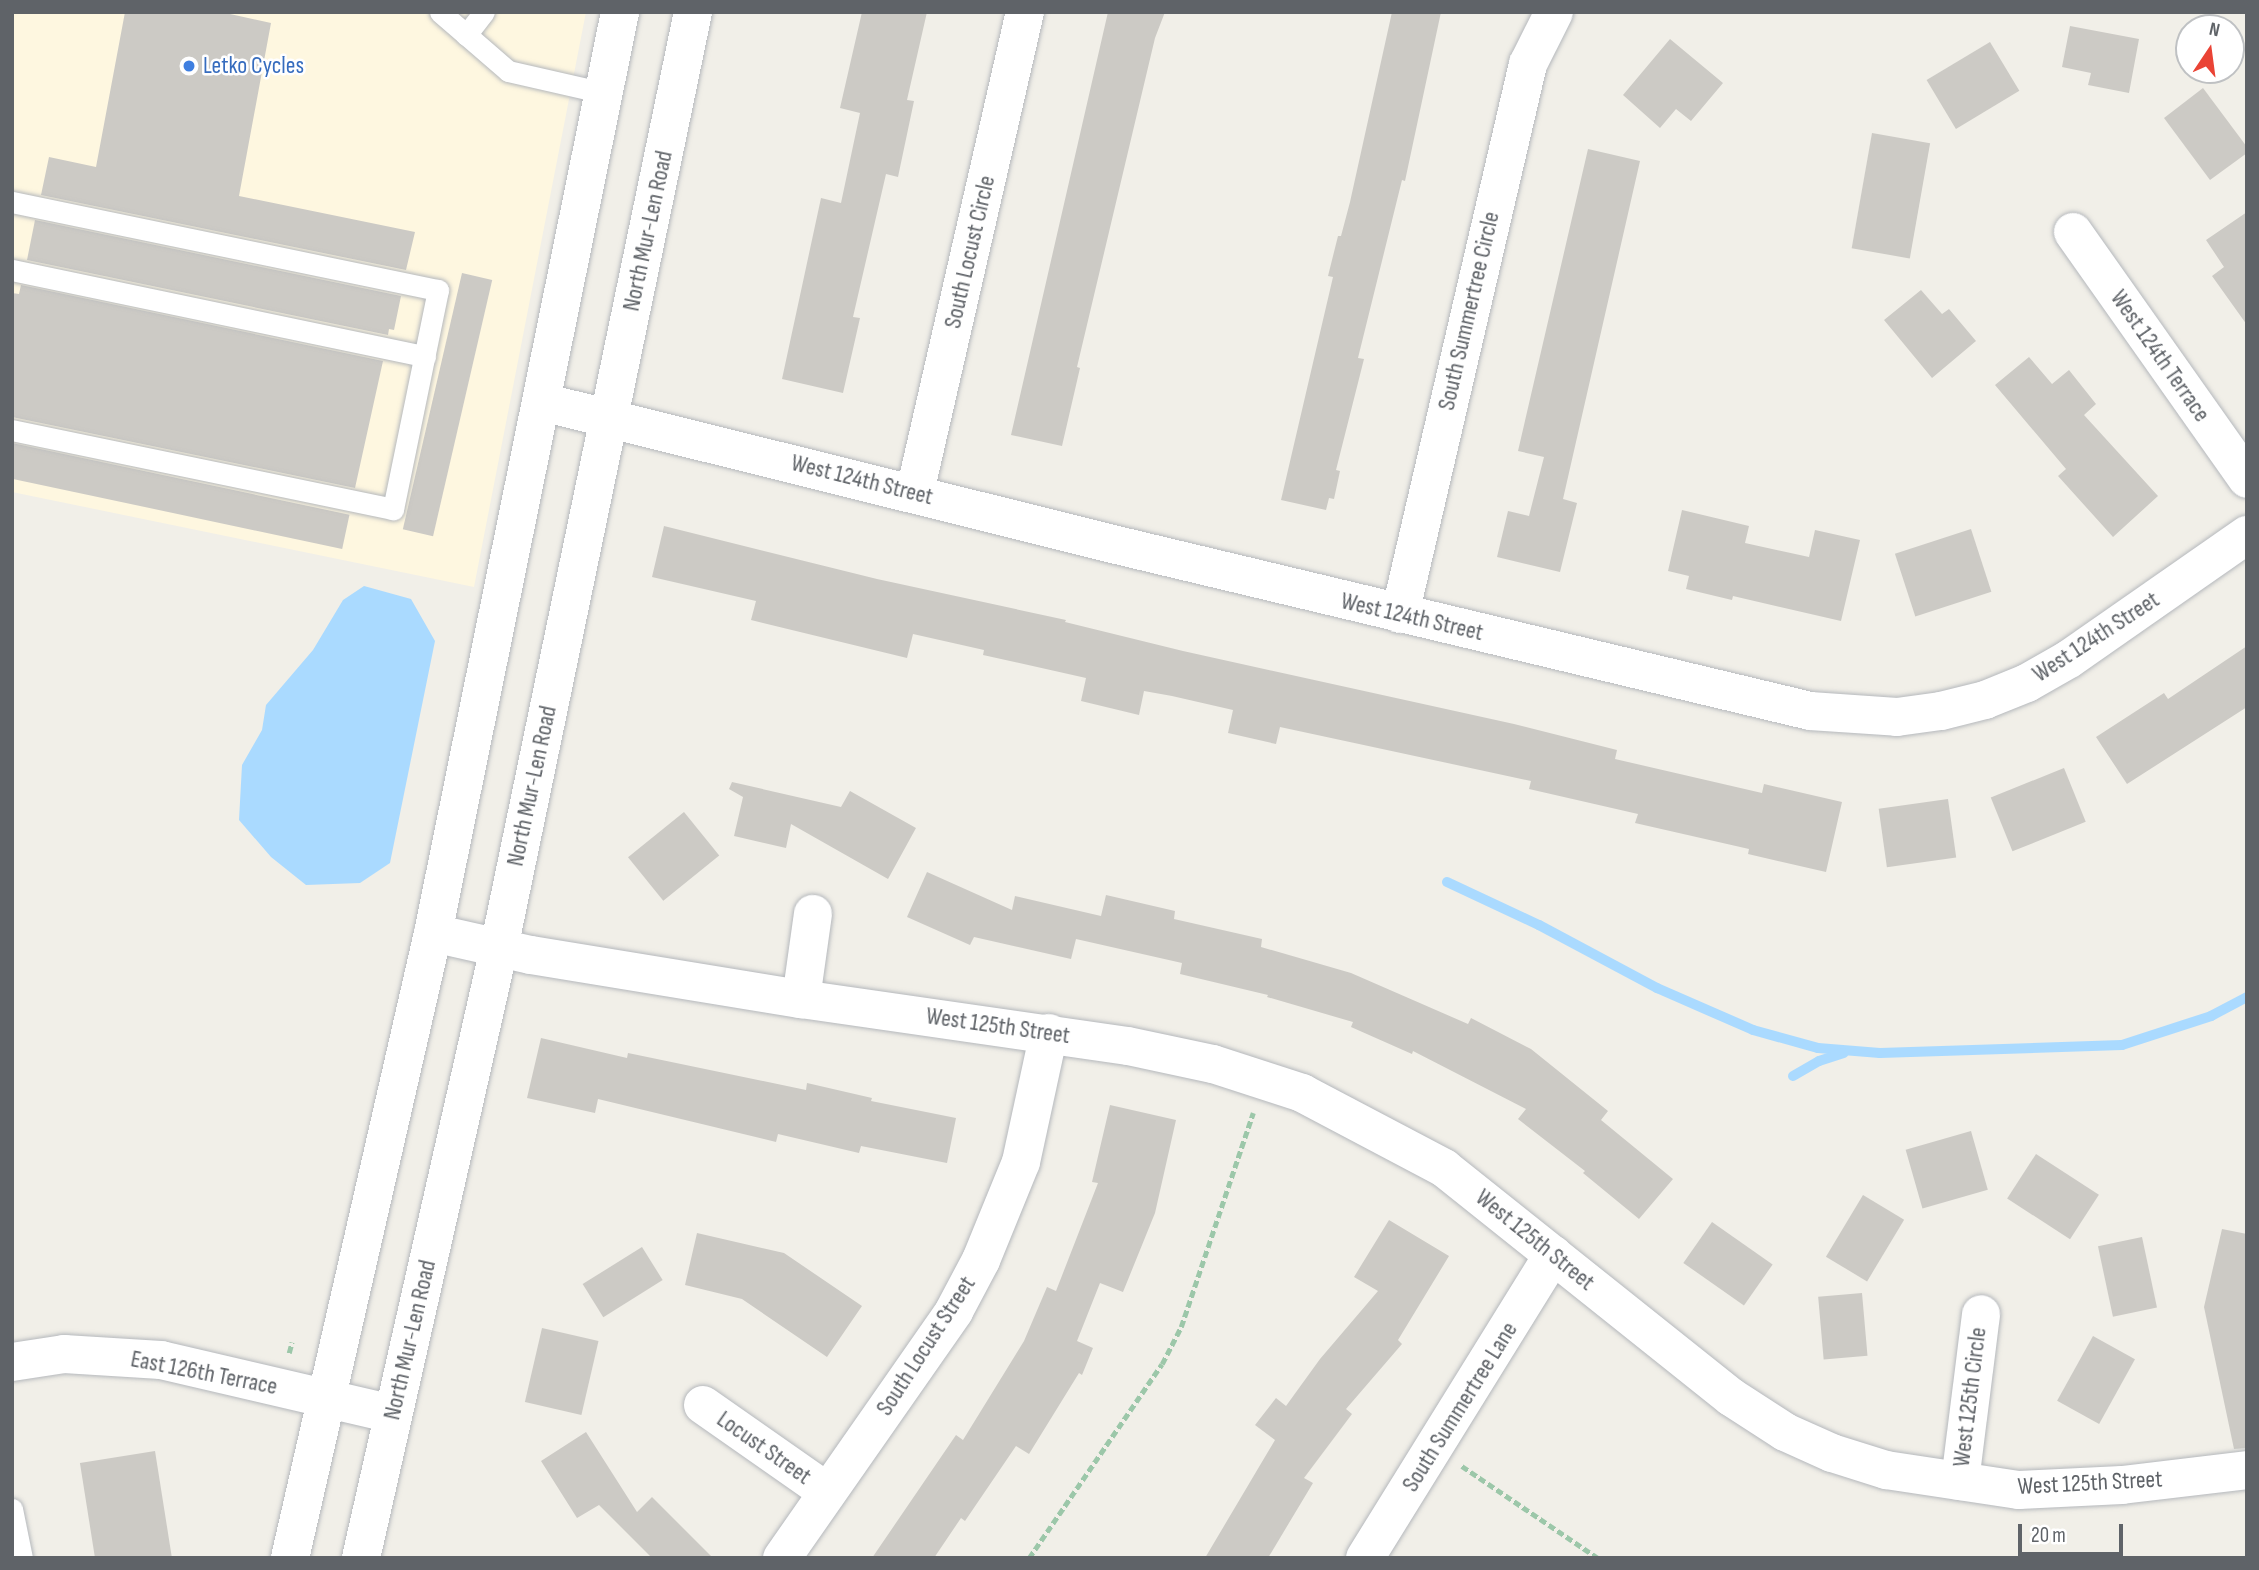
<!DOCTYPE html>
<style>
body{margin:0}
#map{position:relative;width:2259px;height:1570px;overflow:hidden;background:#f1efe8;font-family:"Sofia Sans Condensed",sans-serif}
div>[style]{position:absolute}
.commercial>*{inset:0;background:#fef7e0}
.water>*{inset:0;background:#aadaff}
.stream>*{height:10px;margin:-5px;padding:0 5px;transform-origin:5px;border-radius:5px;background:#aadaff}
.building>*{inset:0;background:#cccac5;transform-origin:0 0}
.path>*{height:4.5px;margin-top:-2.25px;transform-origin:0;background:repeating-linear-gradient(90deg,#9cc7a9 0 7px,transparent 0 10.5px)}
.roads{filter:drop-shadow(0 0 2px #b5b8bc) drop-shadow(0 0 2px #b5b8bc)}
.service>*{height:21px;margin:-10.5px;padding:0 10.5px;transform-origin:10.5px;border-radius:10.5px;background:#fff}
.minor>*{height:38px;margin:-19px;padding:0 19px;transform-origin:19px;border-radius:19px;background:#fff}
.secondary>*{height:38px;margin:-19px;padding:0 19px;transform-origin:19px;border-radius:19px;background:#fff}
.dots>*{width:19px;height:19px;translate:-50% -50%;box-sizing:border-box;border:4px solid #fff;border-radius:50%}
span{translate:-50% -50%;white-space:nowrap;text-align:center;line-height:1.15;-webkit-text-stroke:5px #fff;paint-order:stroke}
.shop-label{font-size:24px;color:#366cbe}
.left{translate:0 -50%;text-align:left}
.street-label{font-size:24px;color:#5f6368}
.frame{position:absolute;inset:0;border:14px solid #5f6368;pointer-events:none}
.north{position:absolute;left:2175px;top:14px;width:70px;height:70px;box-sizing:border-box;background:#fff;border:2px solid #bfc1c3;border-radius:50%;rotate:13deg;font-size:19px;font-weight:700;line-height:28px;text-align:center;color:#5f6368}
.north::after{content:'';display:block;margin:auto;width:24px;height:32px;background:#ea4335;clip-path:polygon(50% 0,100% 100%,50% 72%,0 100%)}
.scale{position:absolute;left:2018px;top:1524px;width:105px;height:32px;box-sizing:border-box;border:4px solid #5f6368;border-top:0;padding-left:9px;font-size:21px;line-height:24px;white-space:nowrap;color:#5f6368;-webkit-text-stroke:5px #fff;paint-order:stroke}
</style>
<div id="map">
<div class="commercial">
<div style="clip-path:polygon(12px 12px,586px 12px,474px 587px,12px 492px)"></div>
</div>
<div class="water">
<div style="clip-path:polygon(364px 586px,411px 599px,435px 641px,390px 863px,360px 883px,306px 885px,271px 857px,239px 820px,242px 765px,262px 730px,266px 705px,313px 650px,343px 600px)"></div>
</div>
<div class="stream">
<div style="left:1447px;top:882px;width:102px;rotate:25.1deg"></div>
<div style="left:1539px;top:925px;width:134px;rotate:28.1deg"></div>
<div style="left:1657px;top:988px;width:105px;rotate:23.6deg"></div>
<div style="left:1753px;top:1030px;width:67px;rotate:15.5deg"></div>
<div style="left:1818px;top:1048px;width:62px;rotate:4.6deg"></div>
<div style="left:1880px;top:1053px;width:242px;rotate:-1.9deg"></div>
<div style="left:2122px;top:1045px;width:94px;rotate:-18deg"></div>
<div style="left:2211px;top:1016px;width:41px;rotate:-27.8deg"></div>
<div style="left:1793px;top:1076px;width:30px;rotate:-30deg"></div>
<div style="left:1819px;top:1061px;width:26px;rotate:-18deg"></div>
</div>
<div class="building">
<div style="clip-path:polygon(125px 12px,221px 12px,271px 23px,239px 196px,415px 232px,406px 270px,41px 195px,49px 157px,96px 167px)"></div>
<div style="clip-path:polygon(862px 12px,927px 12px,907px 100px,914px 101px,898px 177px,886px 174px,853px 317px,860px 318px,843px 393px,782px 379px,821px 198px,841px 203px,860px 113px,840px 108px)"></div>
<div style="clip-path:polygon(1108px 12px,1165px 12px,1155px 38px,1077px 367px,1080px 368px,1062px 446px,1011px 435px)"></div>
<div style="clip-path:polygon(1392px 12px,1441px 12px,1405px 181px,1402px 180px,1358px 358px,1364px 359px,1336px 470px,1340px 471px,1334px 499px,1329px 498px,1326px 510px,1281px 500px,1333px 277px,1328px 276px,1338px 236px,1341px 236px,1350px 202px)"></div>
<div style="clip-path:polygon(2070px 26px,2139px 39px,2129px 93px,2088px 85px,2091px 73px,2062px 67px)"></div>
<div style="clip-path:polygon(1670px 39px,1723px 83px,1691px 121px,1676px 109px,1660px 128px,1623px 95px)"></div>
<div style="left:1990px;top:42px;width:57px;height:74px;rotate:59deg"></div>
<div style="clip-path:polygon(2203px 88px,2247px 147px,2247px 153px,2210px 180px,2164px 118px)"></div>
<div style="left:1872px;top:133px;width:59px;height:117px;rotate:10deg"></div>
<div style="clip-path:polygon(1588px 149px,1640px 161px,1563px 499px,1577px 503px,1560px 572px,1497px 557px,1508px 511px,1529px 516px,1544px 457px,1518px 451px)"></div>
<div style="clip-path:polygon(2247px 212px,2247px 325px,2212px 276px,2224px 267px,2206px 240px)"></div>
<div style="clip-path:polygon(35px 220px,401px 296px,394px 330px,389px 329px,388px 335px,27px 260px)"></div>
<div style="left:462px;top:273px;width:31px;height:263px;rotate:13deg"></div>
<div style="clip-path:polygon(21px 285px,383px 361px,355px 488px,12px 417px,12px 293px,19px 294px)"></div>
<div style="clip-path:polygon(1921px 290px,1942px 314px,1949px 309px,1976px 341px,1932px 378px,1884px 320px)"></div>
<div style="clip-path:polygon(2029px 357px,2052px 384px,2069px 370px,2096px 404px,2084px 415px,2158px 496px,2113px 537px,2058px 476px,2066px 469px,1995px 385px)"></div>
<div style="left:12px;top:443px;width:345px;height:35px;rotate:12deg"></div>
<div style="clip-path:polygon(1682px 510px,1749px 526px,1745px 543px,1809px 557px,1815px 530px,1860px 540px,1841px 621px,1733px 596px,1732px 600px,1686px 589px,1689px 576px,1668px 571px)"></div>
<div style="clip-path:polygon(664px 526px,877px 579px,1066px 620px,1065px 622px,1183px 651px,1514px 724px,1617px 750px,1615px 759px,1762px 793px,1764px 784px,1842px 802px,1826px 872px,1748px 854px,1749px 849px,1635px 823px,1638px 814px,1529px 789px,1531px 781px,1280px 727px,1276px 744px,1228px 733px,1233px 710px,1172px 696px,1144px 691px,1139px 715px,1081px 701px,1086px 678px,983px 655px,984px 650px,913px 634px,907px 658px,751px 620px,756px 601px,652px 577px)"></div>
<div style="left:1971px;top:529px;width:66px;height:80px;rotate:72deg"></div>
<div style="clip-path:polygon(2247px 646px,2247px 707px,2127px 784px,2096px 737px,2164px 693px,2168px 699px)"></div>
<div style="left:2064px;top:768px;width:58px;height:79px;rotate:68deg"></div>
<div style="clip-path:polygon(732px 782px,841px 807px,850px 791px,916px 828px,888px 879px,791px 824px,786px 848px,734px 836px,743px 797px,729px 789px)"></div>
<div style="left:1948px;top:799px;width:59px;height:70px;rotate:82deg"></div>
<div style="left:684px;top:812px;width:56px;height:72px;rotate:51deg"></div>
<div style="clip-path:polygon(927px 872px,1012px 910px,1015px 896px,1101px 916px,1106px 895px,1175px 911px,1174px 919px,1262px 939px,1261px 947px,1351px 973px,1468px 1024px,1471px 1018px,1531px 1049px,1608px 1111px,1601px 1120px,1673px 1179px,1639px 1219px,1583px 1173px,1585px 1171px,1518px 1119px,1526px 1109px,1413px 1051px,1412px 1054px,1351px 1027px,1353px 1022px,1267px 997px,1268px 995px,1180px 974px,1182px 963px,1076px 939px,1071px 959px,974px 937px,970px 945px,907px 917px)"></div>
<div style="clip-path:polygon(541px 1038px,627px 1058px,628px 1053px,806px 1090px,807px 1083px,872px 1098px,871px 1101px,956px 1118px,947px 1163px,861px 1146px,859px 1153px,778px 1134px,776px 1142px,598px 1099px,595px 1113px,527px 1098px)"></div>
<div style="clip-path:polygon(1110px 1105px,1176px 1120px,1155px 1213px,1123px 1292px,1100px 1283px,1077px 1341px,1093px 1348px,1082px 1375px,1079px 1373px,1029px 1454px,1016px 1446px,965px 1521px,961px 1518px,934px 1558px,872px 1558px,956px 1435px,963px 1440px,1024px 1341px,1047px 1287px,1056px 1291px,1098px 1183px,1092px 1182px)"></div>
<div style="left:1971px;top:1131px;width:61px;height:68px;rotate:74deg"></div>
<div style="left:2036px;top:1154px;width:75px;height:53px;rotate:33deg"></div>
<div style="left:1863px;top:1195px;width:48px;height:72px;rotate:31deg"></div>
<div style="clip-path:polygon(1389px 1220px,1449px 1256px,1398px 1340px,1402px 1344px,1346px 1409px,1352px 1414px,1304px 1478px,1313px 1483px,1268px 1558px,1205px 1558px,1275px 1440px,1255px 1425px,1276px 1398px,1286px 1406px,1320px 1359px,1378px 1291px,1354px 1277px)"></div>
<div style="left:1712px;top:1222px;width:74px;height:50px;rotate:35deg"></div>
<div style="clip-path:polygon(2222px 1229px,2247px 1234px,2247px 1448px,2234px 1449px,2204px 1307px)"></div>
<div style="clip-path:polygon(697px 1233px,784px 1253px,862px 1306px,827px 1357px,742px 1299px,685px 1285px)"></div>
<div style="left:2142px;top:1237px;width:72px;height:45px;rotate:78deg"></div>
<div style="left:642px;top:1247px;width:39px;height:70px;rotate:58deg"></div>
<div style="left:1862px;top:1293px;width:63px;height:44px;rotate:85deg"></div>
<div style="left:542px;top:1328px;width:58px;height:76px;rotate:13deg"></div>
<div style="left:2093px;top:1336px;width:48px;height:74px;rotate:29deg"></div>
<div style="clip-path:polygon(586px 1432px,637px 1512px,652px 1497px,713px 1558px,652px 1558px,599px 1505px,577px 1518px,541px 1461px)"></div>
<div style="left:155px;top:1451px;width:108px;height:76px;rotate:81deg"></div>
</div>
<div class="path">
<div style="left:289px;top:1353px;width:11px;rotate:-75deg"></div>
<div style="left:1462px;top:1466px;width:164px;rotate:34.1deg"></div>
<div style="left:1029px;top:1558px;width:235px;rotate:-55.6deg"></div>
<div style="left:1162px;top:1364px;width:42px;rotate:-62.8deg"></div>
<div style="left:1181px;top:1327px;width:226px;rotate:-71.4deg"></div>
</div>
<div class="roads">
<div class="service">
<div style="left:440px;top:12px;width:90px;rotate:40.9deg"></div>
<div style="left:508px;top:71px;width:99px;rotate:12.8deg"></div>
<div style="left:466px;top:35px;width:29px;rotate:-52deg"></div>
<div style="left:12px;top:202px;width:435px;rotate:11.7deg"></div>
<div style="left:438px;top:290px;width:224px;rotate:101.6deg"></div>
<div style="left:393px;top:509px;width:389px;rotate:-168.3deg"></div>
<div style="left:12px;top:270px;width:422px;rotate:11.8deg"></div>
<div style="left:12px;top:1509px;width:50px;rotate:78.5deg"></div>
</div>
<div class="minor">
<div style="left:2073px;top:232px;width:302px;rotate:54.8deg"></div>
<div style="left:542px;top:402px;width:601px;rotate:13.97deg"></div>
<div style="left:1125px;top:547px;width:704px;rotate:13.46deg"></div>
<div style="left:1810px;top:711px;width:87px;rotate:3.9deg"></div>
<div style="left:1897px;top:717px;width:44px;rotate:-7.8deg"></div>
<div style="left:1941px;top:711px;width:45px;rotate:-14deg"></div>
<div style="left:1985px;top:700px;width:45px;rotate:-22deg"></div>
<div style="left:2027px;top:683px;width:48px;rotate:-29.7deg"></div>
<div style="left:2069px;top:659px;width:217px;rotate:-34.9deg"></div>
<div style="left:915px;top:492px;width:492px;rotate:-77.1deg"></div>
<div style="left:1400px;top:614px;width:565px;rotate:-76.9deg"></div>
<div style="left:1528px;top:64px;width:58px;rotate:-63.4deg"></div>
<div style="left:433px;top:933px;width:100px;rotate:12.7deg"></div>
<div style="left:531px;top:955px;width:274px;rotate:9.3deg"></div>
<div style="left:801px;top:999px;width:330px;rotate:8.2deg"></div>
<div style="left:1128px;top:1046px;width:87px;rotate:12deg"></div>
<div style="left:1213px;top:1064px;width:94px;rotate:18deg"></div>
<div style="left:1302px;top:1093px;width:161px;rotate:27.8deg"></div>
<div style="left:1444px;top:1168px;width:367px;rotate:38.6deg"></div>
<div style="left:1731px;top:1397px;width:64px;rotate:32.9deg"></div>
<div style="left:1785px;top:1432px;width:51px;rotate:24.1deg"></div>
<div style="left:1832px;top:1453px;width:57px;rotate:17.5deg"></div>
<div style="left:1886px;top:1470px;width:134px;rotate:8.6deg"></div>
<div style="left:2019px;top:1490px;width:103px;rotate:-2.8deg"></div>
<div style="left:2122px;top:1485px;width:126px;rotate:-6.8deg"></div>
<div style="left:801px;top:999px;width:86px;rotate:-82deg"></div>
<div style="left:12px;top:1362px;width:53px;rotate:-8.7deg"></div>
<div style="left:64px;top:1354px;width:97px;rotate:3.5deg"></div>
<div style="left:161px;top:1360px;width:238px;rotate:13.1deg"></div>
<div style="left:703px;top:1405px;width:150px;rotate:35deg"></div>
<div style="left:1960px;top:1481px;width:168px;rotate:-82.8deg"></div>
<div style="left:782px;top:1558px;width:301px;rotate:-55.1deg"></div>
<div style="left:954px;top:1311px;width:58px;rotate:-62.1deg"></div>
<div style="left:981px;top:1260px;width:106px;rotate:-67.8deg"></div>
<div style="left:1021px;top:1162px;width:132px;rotate:-77.8deg"></div>
<div style="left:1365px;top:1558px;width:357px;rotate:-58.2deg"></div>
</div>
<div class="secondary">
<div style="left:290px;top:1558px;width:641px;rotate:-77.11deg"></div>
<div style="left:433px;top:933px;width:940px;rotate:-78.52deg"></div>
<div style="left:361px;top:1558px;width:625px;rotate:-77.25deg"></div>
<div style="left:499px;top:948px;width:956px;rotate:-78.29deg"></div>
</div>
</div>
<div class="dots">
<div style="left:189px;top:66px;background:#3f7fe0"></div>
</div>
<div class="shop-label">
<span class="left" style="left:203px;top:66px">Letko Cycles</span>
</div>
<div class="street-label">
<span style="left:648px;top:231px;rotate:-78deg">North Mur-Len Road</span>
<span style="left:970px;top:252px;rotate:-77deg">South Locust Circle</span>
<span style="left:1469px;top:311px;rotate:-77deg">South Summertree Circle</span>
<span style="left:2160px;top:356px;rotate:55deg">West 124th Terrace</span>
<span style="left:862px;top:480px;rotate:14deg">West 124th Street</span>
<span style="left:1412px;top:617px;rotate:13deg">West 124th Street</span>
<span style="left:2096px;top:637px;rotate:-33deg">West 124th Street</span>
<span style="left:532px;top:786px;rotate:-78deg">North Mur-Len Road</span>
<span style="left:998px;top:1026px;rotate:8deg">West 125th Street</span>
<span style="left:1535px;top:1240px;rotate:39deg">West 125th Street</span>
<span style="left:410px;top:1340px;rotate:-77deg">North Mur-Len Road</span>
<span style="left:926px;top:1346px;rotate:-57deg">South Locust Street</span>
<span style="left:204px;top:1373px;rotate:11deg">East 126th Terrace</span>
<span style="left:1970px;top:1397px;rotate:-83deg">West 125th Circle</span>
<span style="left:1460px;top:1407px;rotate:-58deg">South Summertree Lane</span>
<span style="left:764px;top:1448px;rotate:35deg">Locust Street</span>
<span style="left:2090px;top:1483px;rotate:-3deg">West 125th Street</span>
</div>
<div class="frame"></div>
<div class="north">N</div>
<div class="scale">20 m</div>
</div>
